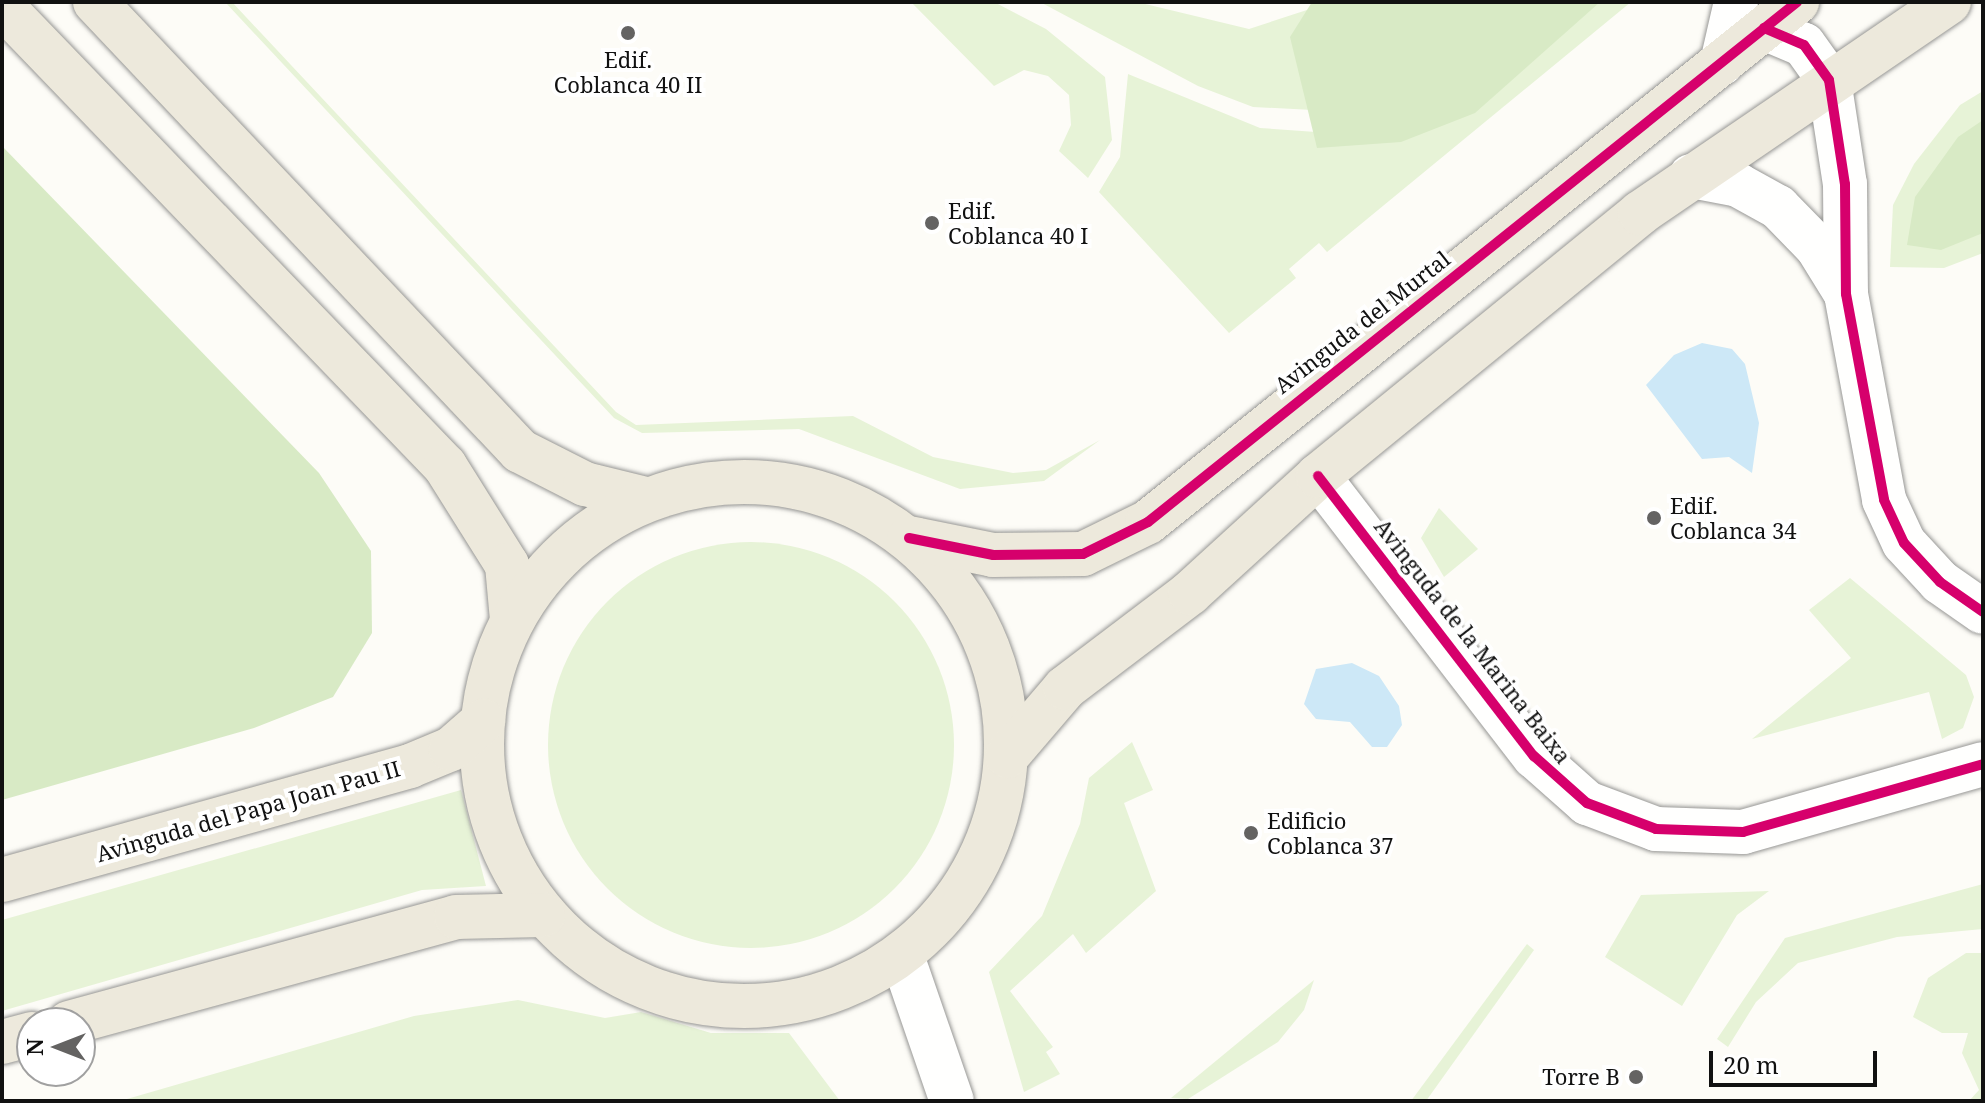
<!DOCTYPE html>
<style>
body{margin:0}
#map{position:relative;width:1985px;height:1103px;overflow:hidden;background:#fdfcf7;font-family:"Noto Serif",serif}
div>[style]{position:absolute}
.green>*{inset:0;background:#e7f3d7}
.round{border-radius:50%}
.forest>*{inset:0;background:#d8eac5}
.water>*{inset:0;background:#cde8f7}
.roads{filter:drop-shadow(0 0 2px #979795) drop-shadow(0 0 2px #979795)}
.minor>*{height:44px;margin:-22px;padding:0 22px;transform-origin:22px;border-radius:22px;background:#fffffe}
.major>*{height:44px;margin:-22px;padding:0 22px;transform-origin:22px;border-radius:22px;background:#ede9dc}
.major>.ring{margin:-22px;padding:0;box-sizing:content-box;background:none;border:44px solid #ede9dc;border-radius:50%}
.cycleway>*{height:10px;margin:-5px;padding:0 5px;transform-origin:5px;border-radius:5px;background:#d6006c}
.dots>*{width:22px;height:22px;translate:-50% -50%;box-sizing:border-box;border:4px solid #fff;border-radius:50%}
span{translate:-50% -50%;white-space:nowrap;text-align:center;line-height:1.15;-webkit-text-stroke:8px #fff;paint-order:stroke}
.poi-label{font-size:22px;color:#111}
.left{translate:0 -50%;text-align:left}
.right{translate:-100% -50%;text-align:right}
.street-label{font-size:22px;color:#111}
.frame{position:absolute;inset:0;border:4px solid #111;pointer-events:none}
.north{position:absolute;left:16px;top:1007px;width:80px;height:80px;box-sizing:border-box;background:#fff;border:2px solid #a0a0a0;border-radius:50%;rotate:270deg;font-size:22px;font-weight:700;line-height:32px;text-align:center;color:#111}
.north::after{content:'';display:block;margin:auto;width:28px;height:36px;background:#646362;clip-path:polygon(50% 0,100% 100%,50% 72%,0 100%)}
.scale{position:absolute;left:1709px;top:1051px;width:168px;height:36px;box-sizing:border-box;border:4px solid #111;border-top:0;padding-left:10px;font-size:24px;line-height:28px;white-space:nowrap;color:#111;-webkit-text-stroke:6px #fff;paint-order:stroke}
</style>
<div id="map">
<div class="green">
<div style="clip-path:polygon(225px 2px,232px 2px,616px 412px,636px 425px,853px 416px,933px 457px,1013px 473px,1046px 470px,1100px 440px,1044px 481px,960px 489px,799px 429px,642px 433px,614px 418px)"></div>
<div style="clip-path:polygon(911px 2px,994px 2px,1046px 29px,1105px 77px,1112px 140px,1088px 178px,1059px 151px,1071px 125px,1069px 95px,1048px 76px,1024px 70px,994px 86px)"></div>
<div style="clip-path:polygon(1040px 2px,1137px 2px,1249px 29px,1313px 8px,1313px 110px,1253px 107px,1198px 86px)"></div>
<div style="clip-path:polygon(1509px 2px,1631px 2px,1327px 252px,1319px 243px,1289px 269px,1296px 278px,1229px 333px,1099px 192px,1120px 157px,1128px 74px,1260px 128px,1316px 132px)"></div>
<div style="clip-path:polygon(1983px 91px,1983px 253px,1944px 268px,1890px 267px,1893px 205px,1914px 164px,1960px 105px)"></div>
<div style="clip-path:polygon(1439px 508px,1478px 549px,1444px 577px,1421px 538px)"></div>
<div class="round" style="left:548px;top:542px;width:406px;height:406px"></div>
<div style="clip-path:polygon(1850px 578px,1966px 675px,1974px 697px,1963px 728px,1942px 739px,1929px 692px,1752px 739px,1851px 658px,1809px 610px)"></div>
<div style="clip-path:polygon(1132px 742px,1153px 790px,1124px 803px,1156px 891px,1086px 953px,1073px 934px,1010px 991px,1053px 1047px,1046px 1052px,1060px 1074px,1024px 1092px,989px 972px,1042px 916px,1080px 824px,1089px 778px)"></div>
<div style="clip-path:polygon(461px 790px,486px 886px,422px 890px,2px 1011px,2px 920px)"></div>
<div style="clip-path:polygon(1983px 884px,1983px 929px,1897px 937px,1798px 963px,1756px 1002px,1728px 1047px,1717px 1039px,1785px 938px)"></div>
<div style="clip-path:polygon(1769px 891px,1737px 915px,1682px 1006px,1605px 957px,1641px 895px)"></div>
<div style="clip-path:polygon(1527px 944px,1534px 950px,1426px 1101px,1411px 1101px)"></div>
<div style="clip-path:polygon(1966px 953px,1983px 953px,1983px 1101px,1969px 1101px,1979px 1090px,1962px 1053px,1968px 1033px,1942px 1033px,1913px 1017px,1928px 978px)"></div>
<div style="clip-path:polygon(1314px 980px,1304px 1010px,1278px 1042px,1188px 1099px,1171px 1098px)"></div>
<div style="clip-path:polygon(518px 1000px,605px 1018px,641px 1012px,711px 1033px,789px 1033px,840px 1101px,120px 1101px,414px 1016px)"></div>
</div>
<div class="forest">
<div style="clip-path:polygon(1312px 2px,1600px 2px,1475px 113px,1401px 142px,1317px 148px,1290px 37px)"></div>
<div style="clip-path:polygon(1983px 120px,1983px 233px,1941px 250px,1907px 245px,1915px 197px,1958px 137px)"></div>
<div style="clip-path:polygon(2px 146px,319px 473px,371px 551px,372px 633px,333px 697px,254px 728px,2px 800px)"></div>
</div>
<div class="water">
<div style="clip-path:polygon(1702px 343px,1732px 349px,1745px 364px,1759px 423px,1752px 473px,1729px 457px,1702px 459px,1646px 385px,1674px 355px)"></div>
<div style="clip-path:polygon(1352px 663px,1379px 676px,1399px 706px,1402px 725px,1387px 747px,1372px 747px,1350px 722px,1316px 719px,1304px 704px,1316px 669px)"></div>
</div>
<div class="roads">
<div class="minor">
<div style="left:1764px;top:28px;width:43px;rotate:23deg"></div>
<div style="left:1804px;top:45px;width:43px;rotate:54.5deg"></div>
<div style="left:1829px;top:80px;width:105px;rotate:81.3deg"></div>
<div style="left:1845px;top:184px;width:110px;rotate:89.5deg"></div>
<div style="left:1846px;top:294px;width:209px;rotate:79.5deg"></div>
<div style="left:1884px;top:500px;width:47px;rotate:65.1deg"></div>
<div style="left:1904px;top:543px;width:53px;rotate:47.3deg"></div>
<div style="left:1940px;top:582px;width:52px;rotate:34.9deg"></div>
<div style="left:1722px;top:63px;width:63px;rotate:-77.1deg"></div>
<div style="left:1691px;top:176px;width:48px;rotate:10.8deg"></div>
<div style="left:1738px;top:185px;width:46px;rotate:28.8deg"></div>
<div style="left:1778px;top:207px;width:56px;rotate:45.7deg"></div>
<div style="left:1817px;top:247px;width:55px;rotate:58.3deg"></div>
<div style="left:1318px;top:476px;width:354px;rotate:52.4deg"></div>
<div style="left:1534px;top:756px;width:71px;rotate:41.6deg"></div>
<div style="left:1587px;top:803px;width:74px;rotate:20.6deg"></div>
<div style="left:1656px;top:829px;width:87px;rotate:2deg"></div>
<div style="left:1743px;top:832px;width:249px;rotate:-15.8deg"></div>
<div style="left:902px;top:956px;width:153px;rotate:71deg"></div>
</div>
<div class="major">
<div style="left:95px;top:2px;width:618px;rotate:46.57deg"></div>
<div style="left:520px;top:451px;width:73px;rotate:26.9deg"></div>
<div style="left:585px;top:484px;width:63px;rotate:13.8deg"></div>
<div style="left:2px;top:6px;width:639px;rotate:46.08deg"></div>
<div style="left:445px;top:466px;width:117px;rotate:57.9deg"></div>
<div style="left:507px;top:565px;width:55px;rotate:84.8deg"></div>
<div class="ring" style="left:482px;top:482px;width:480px;height:480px"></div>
<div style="left:909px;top:538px;width:86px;rotate:11.4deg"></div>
<div style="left:993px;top:555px;width:90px;rotate:-0.6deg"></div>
<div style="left:1083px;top:554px;width:72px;rotate:-26.2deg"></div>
<div style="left:1148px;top:522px;width:832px;rotate:-38.7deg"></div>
<div style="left:1007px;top:756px;width:89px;rotate:-49.5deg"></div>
<div style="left:1065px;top:688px;width:157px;rotate:-37.2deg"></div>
<div style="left:1190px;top:593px;width:173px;rotate:-42.4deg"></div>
<div style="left:1318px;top:476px;width:416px;rotate:-39.2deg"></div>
<div style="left:1640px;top:213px;width:374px;rotate:-34.3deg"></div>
<div style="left:2px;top:880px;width:424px;rotate:-15.6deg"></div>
<div style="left:410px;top:766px;width:44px;rotate:-22.5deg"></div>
<div style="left:451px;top:749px;width:43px;rotate:-41.2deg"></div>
<div style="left:69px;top:1023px;width:401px;rotate:-15.3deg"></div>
<div style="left:456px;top:917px;width:87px;rotate:-1.3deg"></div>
<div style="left:2px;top:1042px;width:31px;rotate:-15deg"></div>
</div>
</div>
<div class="cycleway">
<div style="left:1764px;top:28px;width:43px;rotate:23deg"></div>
<div style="left:1804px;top:45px;width:43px;rotate:54.5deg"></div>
<div style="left:1829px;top:80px;width:105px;rotate:81.3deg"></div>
<div style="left:1845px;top:184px;width:110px;rotate:89.5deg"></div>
<div style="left:1846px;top:294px;width:209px;rotate:79.5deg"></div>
<div style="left:1884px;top:500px;width:47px;rotate:65.1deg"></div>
<div style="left:1904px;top:543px;width:53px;rotate:47.3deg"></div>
<div style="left:1940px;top:582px;width:52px;rotate:34.9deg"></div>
<div style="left:1318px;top:476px;width:354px;rotate:52.4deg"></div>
<div style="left:1534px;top:756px;width:71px;rotate:41.6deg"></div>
<div style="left:1587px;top:803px;width:74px;rotate:20.6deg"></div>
<div style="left:1656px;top:829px;width:87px;rotate:2deg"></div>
<div style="left:1743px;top:832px;width:249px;rotate:-15.8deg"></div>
<div style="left:909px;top:538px;width:86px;rotate:11.4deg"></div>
<div style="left:993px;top:555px;width:90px;rotate:-0.6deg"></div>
<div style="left:1083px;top:554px;width:72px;rotate:-26.2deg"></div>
<div style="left:1148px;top:522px;width:832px;rotate:-38.7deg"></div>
</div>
<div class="dots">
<div style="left:628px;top:33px;background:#646362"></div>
<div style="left:932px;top:223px;background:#646362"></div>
<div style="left:1654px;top:518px;background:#646362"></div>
<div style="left:1251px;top:833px;background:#646362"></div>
<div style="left:1636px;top:1077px;background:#646362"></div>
</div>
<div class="poi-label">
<span style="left:628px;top:72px">Edif.<br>Coblanca 40 II</span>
<span class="left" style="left:948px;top:223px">Edif.<br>Coblanca 40 I</span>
<span class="left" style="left:1670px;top:518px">Edif.<br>Coblanca 34</span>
<span class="left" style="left:1267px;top:833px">Edificio<br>Coblanca 37</span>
<span class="right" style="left:1620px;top:1077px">Torre B</span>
</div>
<div class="street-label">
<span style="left:1362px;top:322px;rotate:-38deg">Avinguda del Murtal</span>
<span style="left:1473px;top:641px;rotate:52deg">Avinguda de la Marina Baixa</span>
<span style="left:248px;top:811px;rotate:-16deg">Avinguda del Papa Joan Pau II</span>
</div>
<div class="frame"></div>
<div class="north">N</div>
<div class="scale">20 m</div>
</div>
